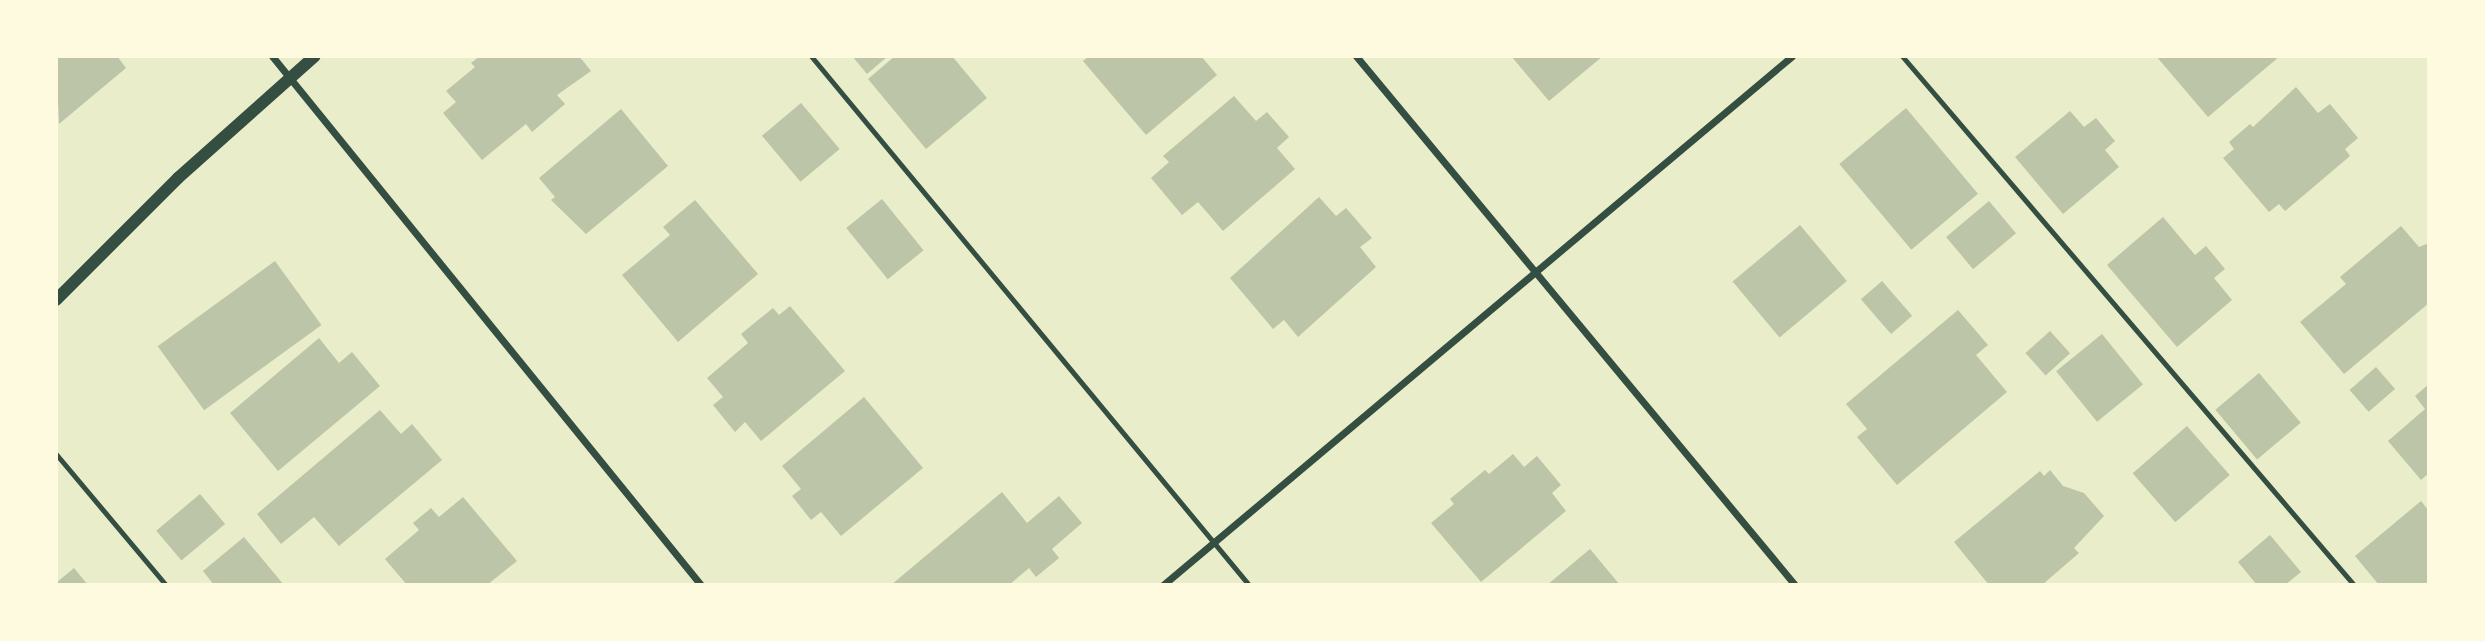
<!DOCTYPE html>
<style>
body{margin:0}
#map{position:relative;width:2485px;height:641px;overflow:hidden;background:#e9edc9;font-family:"Asap Condensed",sans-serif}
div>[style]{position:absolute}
.building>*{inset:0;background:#bcc5a7;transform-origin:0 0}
.service>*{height:5px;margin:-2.5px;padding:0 2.5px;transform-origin:2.5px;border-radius:2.5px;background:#344e41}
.minor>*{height:7px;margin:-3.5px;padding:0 3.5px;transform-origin:3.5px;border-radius:3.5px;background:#344e41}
.tertiary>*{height:12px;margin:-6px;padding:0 6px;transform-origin:6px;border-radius:6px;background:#344e41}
span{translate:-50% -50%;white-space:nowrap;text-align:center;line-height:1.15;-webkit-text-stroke:6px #fefae0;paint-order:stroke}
.frame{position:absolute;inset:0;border:58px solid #fefae0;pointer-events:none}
</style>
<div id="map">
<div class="building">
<div style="clip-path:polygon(56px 56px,117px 56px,126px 68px,59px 124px)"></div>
<div style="clip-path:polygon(480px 56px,579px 56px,591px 71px,557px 95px,565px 104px,532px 132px,526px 124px,482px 160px,443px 113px,456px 102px,446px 91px,475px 67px,471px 63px)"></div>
<div style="clip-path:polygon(852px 56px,888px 56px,867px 74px)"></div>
<div style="clip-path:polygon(895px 56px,952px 56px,987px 98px,926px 149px,868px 79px)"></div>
<div style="clip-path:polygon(1089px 56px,1201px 56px,1217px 75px,1146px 135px,1083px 61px)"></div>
<div style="clip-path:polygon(1511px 56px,1603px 56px,1549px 101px)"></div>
<div style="clip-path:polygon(2156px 56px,2280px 56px,2208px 117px)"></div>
<div style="clip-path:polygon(2296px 87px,2318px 113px,2330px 104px,2358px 138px,2345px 149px,2350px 156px,2285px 211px,2279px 204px,2269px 212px,2223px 158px,2234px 149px,2229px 142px,2250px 124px,2253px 127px)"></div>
<div style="clip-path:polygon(1234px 96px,1256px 121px,1267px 112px,1289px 137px,1277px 148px,1295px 169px,1223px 231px,1198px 202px,1182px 215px,1151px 178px,1169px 162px,1163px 156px)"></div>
<div style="left:801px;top:103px;width:60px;height:51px;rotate:50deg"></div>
<div style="left:1906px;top:108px;width:112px;height:87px;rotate:50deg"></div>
<div style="clip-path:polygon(621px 109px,668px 166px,586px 234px,551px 200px,555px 197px,539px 178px)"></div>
<div style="clip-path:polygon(2070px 111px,2084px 127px,2096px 118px,2115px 141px,2105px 150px,2119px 167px,2063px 214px,2015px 157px)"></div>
<div style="clip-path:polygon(1319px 197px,1336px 216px,1346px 208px,1372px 238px,1360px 247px,1376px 267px,1298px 337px,1284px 320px,1273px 329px,1230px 278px)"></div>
<div style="left:882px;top:199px;width:66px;height:46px;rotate:51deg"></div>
<div style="clip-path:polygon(695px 200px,758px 274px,678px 342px,622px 275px,670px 235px,663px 227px)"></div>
<div style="left:1989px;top:201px;width:42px;height:56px;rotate:50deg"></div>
<div style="clip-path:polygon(2163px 217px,2195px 255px,2206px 246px,2225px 269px,2214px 278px,2232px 300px,2177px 347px,2107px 265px)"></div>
<div style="left:1800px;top:225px;width:73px;height:88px;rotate:50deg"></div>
<div style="clip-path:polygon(2401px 226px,2419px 247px,2429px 243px,2429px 303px,2344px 374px,2300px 322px,2346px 284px,2340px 277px)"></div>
<div style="left:275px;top:261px;width:79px;height:145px;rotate:54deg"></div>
<div style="left:1882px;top:281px;width:46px;height:28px;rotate:49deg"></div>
<div style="clip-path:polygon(790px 306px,845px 371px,761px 441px,745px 422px,735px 432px,713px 405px,723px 397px,707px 378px,748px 343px,741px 334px,773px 308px,779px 315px)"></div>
<div style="clip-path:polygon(1958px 310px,1988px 345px,1976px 355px,2007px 392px,1897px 485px,1857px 437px,1867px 429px,1846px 404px)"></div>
<div style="left:2050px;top:331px;width:30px;height:33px;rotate:48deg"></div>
<div style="left:2102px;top:334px;width:65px;height:59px;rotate:51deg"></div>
<div style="clip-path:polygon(319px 338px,339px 363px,352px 352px,380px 386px,278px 471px,230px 413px)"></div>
<div style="left:2376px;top:367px;width:29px;height:35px;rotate:49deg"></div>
<div style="left:2259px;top:373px;width:65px;height:57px;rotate:50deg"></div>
<div style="clip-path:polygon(2429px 384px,2429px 473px,2421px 480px,2388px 441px,2425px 409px,2415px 396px)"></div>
<div style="clip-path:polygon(864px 397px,923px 468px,841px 536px,821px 512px,811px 520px,792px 496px,801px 489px,782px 466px)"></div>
<div style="clip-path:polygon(380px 410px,401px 434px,412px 424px,442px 460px,339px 546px,314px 517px,281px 544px,257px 514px)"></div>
<div style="left:2187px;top:426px;width:65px;height:72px;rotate:49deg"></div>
<div style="clip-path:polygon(1513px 454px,1524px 467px,1537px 456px,1561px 485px,1552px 493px,1566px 511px,1481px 582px,1431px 523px,1454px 504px,1450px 499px,1485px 470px,1489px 474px)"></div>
<div style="clip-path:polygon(2050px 470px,2063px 486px,2084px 493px,2104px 516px,2074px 548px,2079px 553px,2042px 585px,1989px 585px,1954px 542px,2040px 471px,2044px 476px)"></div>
<div style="clip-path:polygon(1002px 492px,1027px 523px,1059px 496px,1082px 523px,1052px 549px,1059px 558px,1036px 577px,1029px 568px,1009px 585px,891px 585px)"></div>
<div style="left:200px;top:494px;width:39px;height:57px;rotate:50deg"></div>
<div style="clip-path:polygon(463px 497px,517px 561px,487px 585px,407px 585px,385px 559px,419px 530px,413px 523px,431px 508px,439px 517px)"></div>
<div style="clip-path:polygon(2421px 501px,2429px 511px,2429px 585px,2379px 585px,2355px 556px)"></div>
<div style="clip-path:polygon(2270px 535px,2301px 572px,2285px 585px,2257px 585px,2238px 562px)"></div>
<div style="clip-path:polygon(244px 537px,284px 585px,214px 585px,203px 571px)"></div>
<div style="clip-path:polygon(1590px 549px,1620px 585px,1547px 585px)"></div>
<div style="clip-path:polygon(74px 568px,88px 585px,56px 585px,56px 583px)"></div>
</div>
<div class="service">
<div style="left:811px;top:56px;width:687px;rotate:50.38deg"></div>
<div style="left:1902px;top:56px;width:696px;rotate:49.49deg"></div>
<div style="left:56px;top:454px;width:171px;rotate:50deg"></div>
</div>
<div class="minor">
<div style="left:272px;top:56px;width:681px;rotate:50.96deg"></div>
<div style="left:1356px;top:56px;width:687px;rotate:50.31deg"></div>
<div style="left:1163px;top:585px;width:822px;rotate:-40.06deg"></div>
</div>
<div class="tertiary">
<div style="left:56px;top:300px;width:173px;rotate:-45deg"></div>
<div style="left:178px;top:178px;width:183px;rotate:-41.7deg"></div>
</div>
<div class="frame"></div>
</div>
